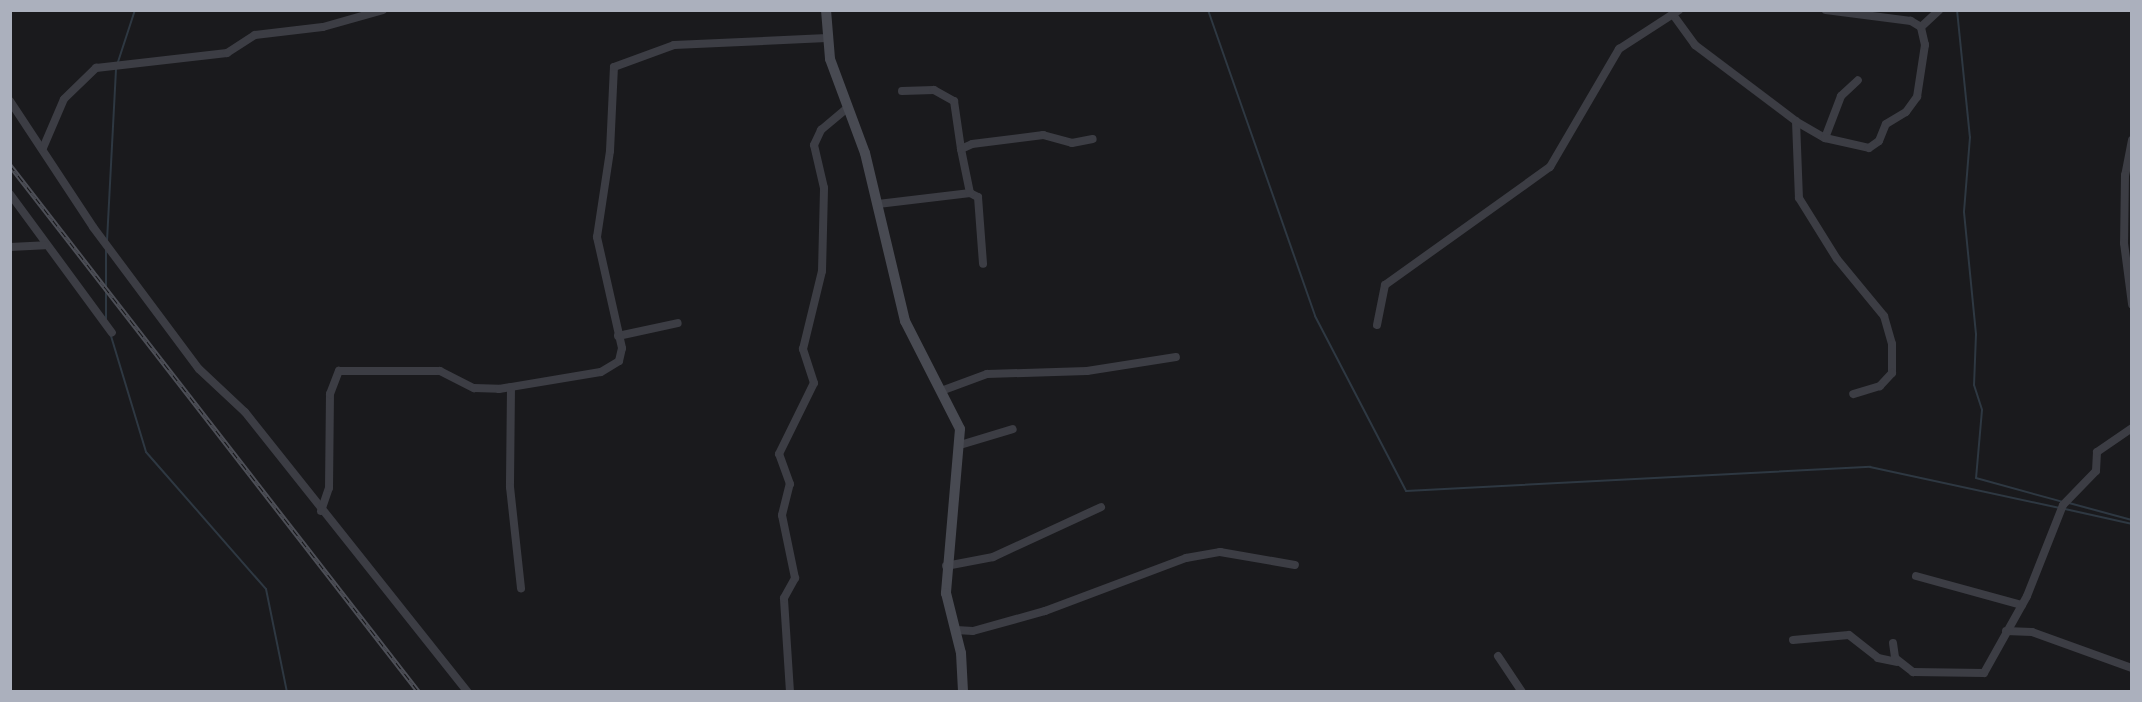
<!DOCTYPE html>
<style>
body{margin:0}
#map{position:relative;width:2142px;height:702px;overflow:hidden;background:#1a1a1d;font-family:Overpass,sans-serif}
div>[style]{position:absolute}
.stream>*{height:2px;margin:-1px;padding:0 1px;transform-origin:1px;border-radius:1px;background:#2e3842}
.street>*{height:8px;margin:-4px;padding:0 4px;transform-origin:4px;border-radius:4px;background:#3c3d44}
.secondary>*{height:10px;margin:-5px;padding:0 5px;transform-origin:5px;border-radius:5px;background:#484a52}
.rail>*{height:4.5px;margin-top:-2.25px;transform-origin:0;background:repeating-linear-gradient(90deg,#151518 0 7px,#4d4f57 0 14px);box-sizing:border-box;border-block:2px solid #4d4f57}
span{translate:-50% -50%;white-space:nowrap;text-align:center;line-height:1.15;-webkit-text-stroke:6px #151518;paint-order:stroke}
.frame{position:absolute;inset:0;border:12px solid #abb0bd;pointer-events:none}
</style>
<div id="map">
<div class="stream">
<div style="left:1208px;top:10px;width:324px;rotate:70.7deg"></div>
<div style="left:1315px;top:316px;width:197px;rotate:62.5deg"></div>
<div style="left:1406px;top:491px;width:465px;rotate:-3deg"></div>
<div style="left:1870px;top:467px;width:193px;rotate:12.2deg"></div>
<div style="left:1957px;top:10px;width:128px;rotate:84.2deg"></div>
<div style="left:1970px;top:137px;width:75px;rotate:94.6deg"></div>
<div style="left:1964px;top:212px;width:123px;rotate:84.4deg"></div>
<div style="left:1976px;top:334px;width:51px;rotate:92.2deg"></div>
<div style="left:1974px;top:385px;width:26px;rotate:72deg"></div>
<div style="left:1982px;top:410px;width:68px;rotate:95deg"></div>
<div style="left:1976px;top:478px;width:90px;rotate:15.4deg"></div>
<div style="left:107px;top:241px;width:173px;rotate:-87deg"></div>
<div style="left:116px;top:68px;width:61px;rotate:-71.9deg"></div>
<div style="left:106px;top:319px;width:69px;rotate:-90deg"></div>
<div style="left:111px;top:336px;width:121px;rotate:73.2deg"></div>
<div style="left:146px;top:452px;width:182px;rotate:48.8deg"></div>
<div style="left:266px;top:589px;width:105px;rotate:78.5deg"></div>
<div style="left:2069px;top:503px;width:65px;rotate:15.1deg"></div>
<div style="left:2065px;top:509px;width:69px;rotate:12.6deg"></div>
</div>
<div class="street">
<div style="left:1674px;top:16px;width:36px;rotate:54deg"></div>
<div style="left:1695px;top:45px;width:126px;rotate:37deg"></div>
<div style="left:1796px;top:121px;width:77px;rotate:87.8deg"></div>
<div style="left:1799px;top:198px;width:72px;rotate:58.1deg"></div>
<div style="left:1837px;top:259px;width:74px;rotate:50.5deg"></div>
<div style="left:1884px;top:316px;width:29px;rotate:74deg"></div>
<div style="left:1892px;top:344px;width:29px;rotate:90deg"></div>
<div style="left:1892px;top:373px;width:18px;rotate:133deg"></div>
<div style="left:1880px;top:386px;width:28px;rotate:163deg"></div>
<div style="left:1921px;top:27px;width:25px;rotate:-43deg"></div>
<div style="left:902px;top:91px;width:32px;rotate:-2deg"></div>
<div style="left:934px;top:90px;width:23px;rotate:29deg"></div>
<div style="left:954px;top:101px;width:49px;rotate:81.7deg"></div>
<div style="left:10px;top:101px;width:151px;rotate:56.6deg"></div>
<div style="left:93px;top:227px;width:177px;rotate:53.3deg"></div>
<div style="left:199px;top:369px;width:63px;rotate:43.1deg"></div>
<div style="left:245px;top:412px;width:358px;rotate:51.5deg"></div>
<div style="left:1797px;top:122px;width:32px;rotate:30deg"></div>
<div style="left:1825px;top:138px;width:45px;rotate:-69.1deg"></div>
<div style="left:1841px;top:96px;width:23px;rotate:-43deg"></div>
<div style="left:1825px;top:138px;width:45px;rotate:12.8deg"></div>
<div style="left:1869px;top:148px;width:12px;rotate:-35deg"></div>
<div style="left:1879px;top:141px;width:18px;rotate:-68deg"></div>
<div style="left:1886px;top:124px;width:23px;rotate:-31deg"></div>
<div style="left:1906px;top:112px;width:19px;rotate:-54deg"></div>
<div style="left:1917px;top:97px;width:53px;rotate:-81.3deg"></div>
<div style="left:1925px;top:45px;width:18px;rotate:-103deg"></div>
<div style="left:1921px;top:27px;width:12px;rotate:-149deg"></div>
<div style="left:1911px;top:21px;width:86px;rotate:-172.6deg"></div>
<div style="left:2132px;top:140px;width:36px;rotate:101deg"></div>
<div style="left:2125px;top:175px;width:68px;rotate:90.8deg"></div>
<div style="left:2124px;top:243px;width:62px;rotate:82.5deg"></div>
<div style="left:43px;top:148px;width:53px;rotate:-66.8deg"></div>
<div style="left:64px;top:99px;width:45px;rotate:-44.1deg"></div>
<div style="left:96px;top:68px;width:132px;rotate:-6.5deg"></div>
<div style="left:227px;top:53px;width:33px;rotate:-33deg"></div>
<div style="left:255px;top:35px;width:68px;rotate:-6.7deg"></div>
<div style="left:323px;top:27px;width:62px;rotate:-15.8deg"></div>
<div style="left:970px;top:193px;width:9px;rotate:27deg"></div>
<div style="left:978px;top:197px;width:67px;rotate:85.7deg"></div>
<div style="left:10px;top:194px;width:172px;rotate:53.7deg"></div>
<div style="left:878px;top:204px;width:93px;rotate:-6.8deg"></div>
<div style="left:970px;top:193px;width:45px;rotate:-101.6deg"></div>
<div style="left:961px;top:149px;width:12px;rotate:-24deg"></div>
<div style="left:972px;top:144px;width:72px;rotate:-7.2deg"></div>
<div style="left:1043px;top:135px;width:30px;rotate:15deg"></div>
<div style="left:1072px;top:143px;width:21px;rotate:-11deg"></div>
<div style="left:10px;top:247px;width:35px;rotate:-3deg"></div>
<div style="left:1377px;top:325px;width:41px;rotate:-78.7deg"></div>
<div style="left:1385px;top:285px;width:203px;rotate:-35.6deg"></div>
<div style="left:1550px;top:167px;width:137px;rotate:-59.7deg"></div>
<div style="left:1619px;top:49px;width:72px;rotate:-33deg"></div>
<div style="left:618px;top:336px;width:61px;rotate:-12.2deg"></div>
<div style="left:511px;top:387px;width:100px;rotate:90.6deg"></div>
<div style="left:510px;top:487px;width:102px;rotate:83.8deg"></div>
<div style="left:941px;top:391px;width:49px;rotate:-20.3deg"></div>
<div style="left:987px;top:374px;width:100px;rotate:-1.7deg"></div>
<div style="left:1087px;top:371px;width:90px;rotate:-8.9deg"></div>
<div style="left:960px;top:445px;width:55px;rotate:-16.8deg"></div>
<div style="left:321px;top:511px;width:24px;rotate:-71deg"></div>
<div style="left:329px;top:488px;width:94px;rotate:-89.4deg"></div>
<div style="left:330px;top:394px;width:25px;rotate:-69deg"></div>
<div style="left:339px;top:371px;width:101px"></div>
<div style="left:440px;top:371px;width:38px;rotate:27deg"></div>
<div style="left:474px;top:388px;width:25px;rotate:2deg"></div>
<div style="left:499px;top:389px;width:103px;rotate:-9.5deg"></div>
<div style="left:601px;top:372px;width:21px;rotate:-31deg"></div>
<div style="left:619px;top:361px;width:13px;rotate:-77deg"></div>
<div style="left:622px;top:348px;width:114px;rotate:-102.7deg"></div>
<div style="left:597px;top:237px;width:87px;rotate:-81.4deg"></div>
<div style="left:610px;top:151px;width:84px;rotate:-87.3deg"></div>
<div style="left:614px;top:67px;width:64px;rotate:-20.1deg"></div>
<div style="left:674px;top:45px;width:153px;rotate:-2.6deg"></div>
<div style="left:946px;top:566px;width:48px;rotate:-10.8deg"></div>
<div style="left:993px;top:557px;width:119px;rotate:-24.8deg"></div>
<div style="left:1916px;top:576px;width:110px;rotate:15.3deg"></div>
<div style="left:956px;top:630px;width:17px;rotate:3deg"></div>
<div style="left:973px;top:631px;width:75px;rotate:-15.5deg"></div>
<div style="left:1045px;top:611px;width:151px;rotate:-20.6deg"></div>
<div style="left:1186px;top:558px;width:35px;rotate:-10deg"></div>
<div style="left:1220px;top:552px;width:76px;rotate:9.8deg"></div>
<div style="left:2006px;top:631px;width:26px;rotate:2deg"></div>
<div style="left:2032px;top:632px;width:106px;rotate:19.8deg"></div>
<div style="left:1793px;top:640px;width:56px;rotate:-5.1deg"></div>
<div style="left:1849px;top:635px;width:37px;rotate:38deg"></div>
<div style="left:1878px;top:658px;width:19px;rotate:12deg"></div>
<div style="left:1893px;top:643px;width:15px;rotate:82deg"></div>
<div style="left:1895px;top:658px;width:23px;rotate:38deg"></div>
<div style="left:1913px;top:672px;width:71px;rotate:0.8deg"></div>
<div style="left:1984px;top:673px;width:88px;rotate:-60.8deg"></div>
<div style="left:2027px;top:596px;width:98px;rotate:-68.4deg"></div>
<div style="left:2063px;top:505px;width:47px;rotate:-45.9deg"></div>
<div style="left:2096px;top:471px;width:19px;rotate:-87deg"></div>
<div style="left:2097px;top:452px;width:42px;rotate:-34.4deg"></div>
<div style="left:1498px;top:656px;width:43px;rotate:56.3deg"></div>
<div style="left:790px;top:692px;width:94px;rotate:-93.7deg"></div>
<div style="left:784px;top:598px;width:23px;rotate:-61deg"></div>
<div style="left:795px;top:578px;width:64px;rotate:-101.7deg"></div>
<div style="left:782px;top:515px;width:32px;rotate:-76deg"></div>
<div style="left:790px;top:484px;width:32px;rotate:-110deg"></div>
<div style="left:779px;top:454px;width:79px;rotate:-63.8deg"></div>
<div style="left:814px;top:383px;width:36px;rotate:-108deg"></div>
<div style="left:803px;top:349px;width:80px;rotate:-76.3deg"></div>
<div style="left:822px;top:271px;width:83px;rotate:-88.6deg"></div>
<div style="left:824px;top:188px;width:44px;rotate:-103.1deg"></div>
<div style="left:814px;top:145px;width:17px;rotate:-65deg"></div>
<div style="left:821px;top:130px;width:34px;rotate:-40deg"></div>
</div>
<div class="secondary">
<div style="left:826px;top:10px;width:49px;rotate:85.3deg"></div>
<div style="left:830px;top:59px;width:100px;rotate:69.6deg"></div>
<div style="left:865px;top:153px;width:173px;rotate:76.6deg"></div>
<div style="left:905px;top:321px;width:121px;rotate:63deg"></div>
<div style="left:960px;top:429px;width:165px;rotate:94.9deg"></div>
<div style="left:946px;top:593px;width:62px;rotate:76deg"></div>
<div style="left:961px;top:653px;width:39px;rotate:87deg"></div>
</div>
<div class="rail">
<div style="left:10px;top:165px;width:667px;rotate:52.19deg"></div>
</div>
<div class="frame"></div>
</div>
